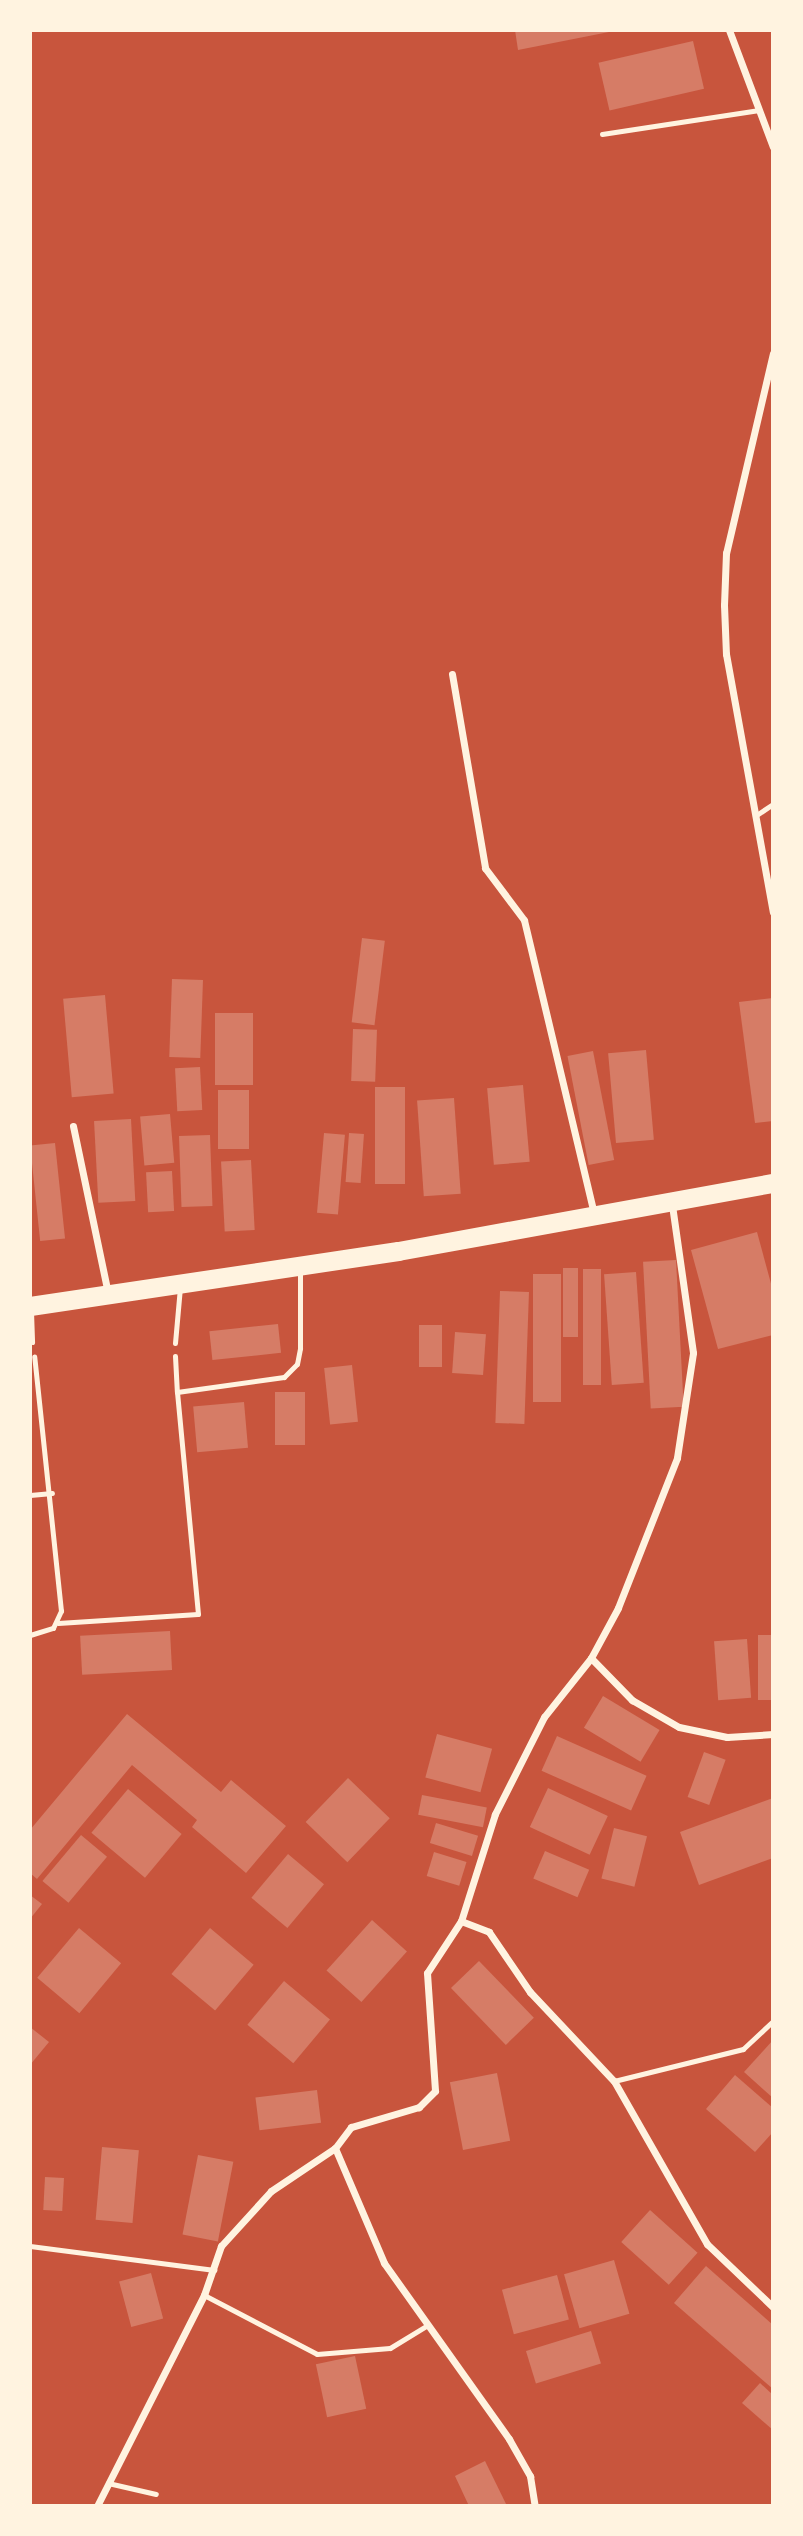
<!DOCTYPE html>
<style>
body{margin:0}
#map{position:relative;width:803px;height:2536px;overflow:hidden;background:#c8553d;font-family:Karla,sans-serif}
div>[style]{position:absolute}
.building>*{inset:0;background:#d67c66;transform-origin:0 0}
.service>*{height:5px;margin:-2.5px;padding:0 2.5px;transform-origin:2.5px;border-radius:2.5px;background:#fff3e0}
.minor>*{height:7px;margin:-3.5px;padding:0 3.5px;transform-origin:3.5px;border-radius:3.5px;background:#fff3e0}
.trunk>*{height:19px;margin:-9.5px;padding:0 9.5px;transform-origin:9.5px;border-radius:9.5px;background:#fff3e0}
span{translate:-50% -50%;white-space:nowrap;text-align:center;line-height:1.15;-webkit-text-stroke:5px #fff3e0;paint-order:stroke}
.frame{position:absolute;inset:0;border:32px solid #fff3e0;pointer-events:none}
</style>
<div id="map">
<div class="building">
<div style="clip-path:polygon(515px 30px,608px 30px,609px 32px,518px 50px)"></div>
<div style="left:693px;top:41px;width:49px;height:97px;rotate:77deg"></div>
<div style="left:362px;top:938px;width:23px;height:85px;rotate:7deg"></div>
<div style="left:172px;top:979px;width:31px;height:78px;rotate:2deg"></div>
<div style="left:105px;top:995px;width:99px;height:42px;rotate:85deg"></div>
<div style="clip-path:polygon(773px 998px,773px 1121px,755px 1123px,739px 1002px)"></div>
<div style="left:215px;top:1013px;width:38px;height:72px"></div>
<div style="left:353px;top:1029px;width:24px;height:52px;rotate:2deg"></div>
<div style="left:646px;top:1050px;width:90px;height:38px;rotate:85deg"></div>
<div style="left:593px;top:1051px;width:111px;height:26px;rotate:79deg"></div>
<div style="left:200px;top:1067px;width:43px;height:25px;rotate:87deg"></div>
<div style="left:523px;top:1085px;width:77px;height:36px;rotate:85deg"></div>
<div style="left:375px;top:1087px;width:30px;height:97px"></div>
<div style="left:218px;top:1090px;width:31px;height:59px"></div>
<div style="left:454px;top:1098px;width:96px;height:37px;rotate:86deg"></div>
<div style="left:170px;top:1114px;width:49px;height:30px;rotate:85deg"></div>
<div style="left:131px;top:1119px;width:82px;height:37px;rotate:87deg"></div>
<div style="left:324px;top:1133px;width:21px;height:80px;rotate:5deg"></div>
<div style="left:349px;top:1133px;width:15px;height:49px;rotate:4deg"></div>
<div style="left:210px;top:1135px;width:71px;height:31px;rotate:88deg"></div>
<div style="left:55px;top:1143px;width:96px;height:25px;rotate:84deg"></div>
<div style="left:251px;top:1160px;width:70px;height:30px;rotate:87deg"></div>
<div style="left:172px;top:1171px;width:40px;height:26px;rotate:87deg"></div>
<div style="clip-path:polygon(757px 1232px,773px 1291px,773px 1335px,718px 1349px,691px 1250px)"></div>
<div style="left:676px;top:1260px;width:147px;height:33px;rotate:87deg"></div>
<div style="left:563px;top:1268px;width:15px;height:69px"></div>
<div style="left:583px;top:1269px;width:18px;height:116px"></div>
<div style="left:636px;top:1272px;width:111px;height:32px;rotate:86deg"></div>
<div style="left:533px;top:1274px;width:28px;height:128px"></div>
<div style="left:500px;top:1291px;width:29px;height:132px;rotate:2deg"></div>
<div style="left:278px;top:1324px;width:29px;height:69px;rotate:84deg"></div>
<div style="left:419px;top:1325px;width:23px;height:42px"></div>
<div style="left:455px;top:1332px;width:31px;height:41px;rotate:4deg"></div>
<div style="left:352px;top:1365px;width:57px;height:28px;rotate:84deg"></div>
<div style="left:275px;top:1392px;width:30px;height:53px"></div>
<div style="left:244px;top:1402px;width:46px;height:51px;rotate:85deg"></div>
<div style="left:170px;top:1631px;width:39px;height:90px;rotate:87deg"></div>
<div style="left:758px;top:1635px;width:15px;height:65px"></div>
<div style="left:747px;top:1639px;width:59px;height:33px;rotate:86deg"></div>
<div style="left:603px;top:1696px;width:66px;height:37px;rotate:31deg"></div>
<div style="clip-path:polygon(127px 1714px,221px 1792px,231px 1780px,286px 1826px,246px 1873px,192px 1827px,197px 1820px,132px 1765px,37px 1879px,30px 1873px,30px 1830px)"></div>
<div style="left:437px;top:1734px;width:57px;height:45px;rotate:15deg"></div>
<div style="left:557px;top:1736px;width:98px;height:38px;rotate:24deg"></div>
<div style="left:704px;top:1752px;width:23px;height:48px;rotate:20deg"></div>
<div style="left:348px;top:1778px;width:58px;height:61px;rotate:44deg"></div>
<div style="left:548px;top:1788px;width:66px;height:43px;rotate:25deg"></div>
<div style="left:128px;top:1789px;width:70px;height:57px;rotate:40deg"></div>
<div style="left:422px;top:1795px;width:66px;height:20px;rotate:11deg"></div>
<div style="clip-path:polygon(773px 1798px,773px 1858px,699px 1885px,680px 1832px)"></div>
<div style="left:436px;top:1823px;width:44px;height:21px;rotate:17deg"></div>
<div style="left:614px;top:1828px;width:34px;height:52px;rotate:14deg"></div>
<div style="left:81px;top:1835px;width:34px;height:60px;rotate:40deg"></div>
<div style="left:545px;top:1851px;width:48px;height:30px;rotate:23deg"></div>
<div style="left:434px;top:1852px;width:34px;height:25px;rotate:17deg"></div>
<div style="left:288px;top:1854px;width:47px;height:57px;rotate:40deg"></div>
<div style="clip-path:polygon(30px 1895px,42px 1904px,30px 1919px)"></div>
<div style="left:372px;top:1920px;width:47px;height:68px;rotate:42deg"></div>
<div style="left:79px;top:1928px;width:55px;height:65px;rotate:40deg"></div>
<div style="left:210px;top:1928px;width:57px;height:60px;rotate:40deg"></div>
<div style="left:479px;top:1961px;width:79px;height:39px;rotate:46deg"></div>
<div style="left:284px;top:1981px;width:60px;height:57px;rotate:40deg"></div>
<div style="clip-path:polygon(30px 2027px,49px 2042px,30px 2065px)"></div>
<div style="clip-path:polygon(773px 2040px,773px 2098px,744px 2072px)"></div>
<div style="left:497px;top:2073px;width:69px;height:48px;rotate:79deg"></div>
<div style="clip-path:polygon(735px 2075px,773px 2108px,773px 2132px,755px 2152px,706px 2109px)"></div>
<div style="left:317px;top:2090px;width:33px;height:62px;rotate:83deg"></div>
<div style="left:102px;top:2147px;width:37px;height:73px;rotate:5deg"></div>
<div style="left:198px;top:2155px;width:36px;height:81px;rotate:11deg"></div>
<div style="left:45px;top:2177px;width:19px;height:33px;rotate:3deg"></div>
<div style="left:650px;top:2210px;width:64px;height:43px;rotate:42deg"></div>
<div style="left:614px;top:2260px;width:56px;height:52px;rotate:74deg"></div>
<div style="clip-path:polygon(706px 2266px,773px 2325px,773px 2389px,674px 2303px)"></div>
<div style="left:151px;top:2273px;width:47px;height:33px;rotate:75deg"></div>
<div style="left:557px;top:2275px;width:46px;height:57px;rotate:75deg"></div>
<div style="left:591px;top:2331px;width:34px;height:68px;rotate:73deg"></div>
<div style="left:355px;top:2356px;width:54px;height:40px;rotate:78deg"></div>
<div style="clip-path:polygon(760px 2383px,773px 2395px,773px 2430px,742px 2403px)"></div>
<div style="clip-path:polygon(485px 2461px,507px 2506px,469px 2506px,455px 2476px)"></div>
</div>
<div class="service">
<div style="left:602px;top:134px;width:159px;rotate:-8.7deg"></div>
<div style="left:755px;top:816px;width:22px;rotate:-34deg"></div>
<div style="left:31px;top:1311px;width:31px;rotate:88deg"></div>
<div style="left:175px;top:1343px;width:56px;rotate:-84.9deg"></div>
<div style="left:175px;top:1356px;width:36px;rotate:87deg"></div>
<div style="left:177px;top:1392px;width:108px;rotate:-8deg"></div>
<div style="left:284px;top:1377px;width:18px;rotate:-45deg"></div>
<div style="left:297px;top:1364px;width:16px;rotate:-79deg"></div>
<div style="left:300px;top:1348px;width:79px;rotate:-90deg"></div>
<div style="left:30px;top:1495px;width:22px;rotate:-5deg"></div>
<div style="left:58px;top:1623px;width:140px;rotate:-3.7deg"></div>
<div style="left:198px;top:1614px;width:223px;rotate:-95.4deg"></div>
<div style="left:30px;top:1635px;width:24px;rotate:-17deg"></div>
<div style="left:53px;top:1628px;width:19px;rotate:-65deg"></div>
<div style="left:61px;top:1611px;width:256px;rotate:-96deg"></div>
<div style="left:614px;top:2081px;width:133px;rotate:-13.9deg"></div>
<div style="left:743px;top:2049px;width:41px;rotate:-43deg"></div>
<div style="left:30px;top:2246px;width:186px;rotate:7.4deg"></div>
<div style="left:204px;top:2295px;width:127px;rotate:27.6deg"></div>
<div style="left:317px;top:2354px;width:73px;rotate:-4.7deg"></div>
<div style="left:390px;top:2348px;width:42px;rotate:-31.4deg"></div>
<div style="left:108px;top:2483px;width:49px;rotate:12.9deg"></div>
</div>
<div class="minor">
<div style="left:729px;top:30px;width:125px;rotate:69.4deg"></div>
<div style="left:773px;top:353px;width:205px;rotate:103.2deg"></div>
<div style="left:726px;top:553px;width:52px;rotate:92.2deg"></div>
<div style="left:724px;top:605px;width:49px;rotate:87.7deg"></div>
<div style="left:726px;top:654px;width:262px;rotate:79.7deg"></div>
<div style="left:452px;top:674px;width:197px;rotate:80.3deg"></div>
<div style="left:485px;top:868px;width:65px;rotate:53.1deg"></div>
<div style="left:524px;top:920px;width:302px;rotate:76.6deg"></div>
<div style="left:73px;top:1126px;width:172px;rotate:78.2deg"></div>
<div style="left:672px;top:1205px;width:149px;rotate:81.9deg"></div>
<div style="left:693px;top:1353px;width:106px;rotate:98.7deg"></div>
<div style="left:677px;top:1458px;width:161px;rotate:111.5deg"></div>
<div style="left:618px;top:1608px;width:57px;rotate:118.4deg"></div>
<div style="left:591px;top:1658px;width:75px;rotate:128.5deg"></div>
<div style="left:544px;top:1717px;width:109px;rotate:116.8deg"></div>
<div style="left:495px;top:1814px;width:112px;rotate:107.6deg"></div>
<div style="left:461px;top:1921px;width:30px;rotate:21deg"></div>
<div style="left:489px;top:1932px;width:73px;rotate:55.7deg"></div>
<div style="left:530px;top:1992px;width:122px;rotate:46.7deg"></div>
<div style="left:614px;top:2081px;width:188px;rotate:60.3deg"></div>
<div style="left:707px;top:2244px;width:91px;rotate:43.7deg"></div>
<div style="left:591px;top:1658px;width:59px;rotate:45.7deg"></div>
<div style="left:632px;top:1700px;width:54px;rotate:29.9deg"></div>
<div style="left:679px;top:1727px;width:49px;rotate:11.8deg"></div>
<div style="left:727px;top:1737px;width:46px;rotate:-3.7deg"></div>
<div style="left:461px;top:1921px;width:62px;rotate:123.2deg"></div>
<div style="left:427px;top:1973px;width:118px;rotate:86.1deg"></div>
<div style="left:435px;top:2091px;width:23px;rotate:135deg"></div>
<div style="left:419px;top:2107px;width:71px;rotate:163.6deg"></div>
<div style="left:351px;top:2127px;width:26px;rotate:127deg"></div>
<div style="left:335px;top:2148px;width:125px;rotate:66.9deg"></div>
<div style="left:384px;top:2263px;width:216px;rotate:54.6deg"></div>
<div style="left:509px;top:2439px;width:43px;rotate:60.4deg"></div>
<div style="left:530px;top:2476px;width:30px;rotate:81deg"></div>
<div style="left:97px;top:2506px;width:237px;rotate:-63.1deg"></div>
<div style="left:204px;top:2295px;width:52px;rotate:-70.9deg"></div>
<div style="left:221px;top:2246px;width:74px;rotate:-47.7deg"></div>
<div style="left:271px;top:2191px;width:77px;rotate:-33.9deg"></div>
</div>
<div class="trunk">
<div style="left:30px;top:1306px;width:372px;rotate:-8.5deg"></div>
<div style="left:398px;top:1251px;width:381px;rotate:-10.3deg"></div>
</div>
<div class="frame"></div>
</div>
